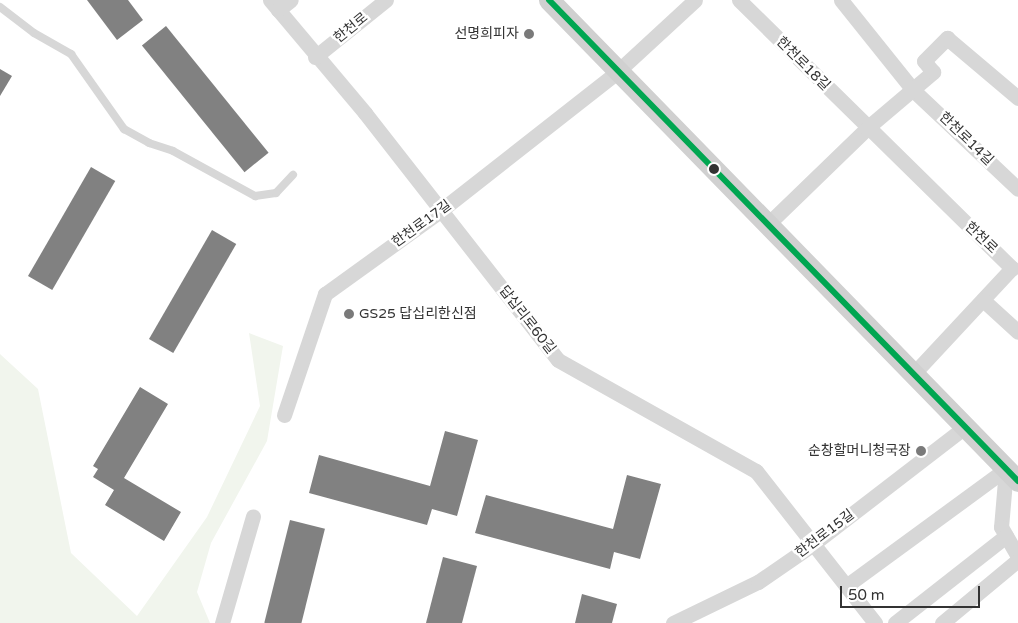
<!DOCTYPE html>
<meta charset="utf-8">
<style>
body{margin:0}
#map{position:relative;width:1018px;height:623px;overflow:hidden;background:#fff;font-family:"Varela Round","Noto Sans KR",sans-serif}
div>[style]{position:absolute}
.green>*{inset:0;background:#f1f5ed}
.building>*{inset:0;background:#818181;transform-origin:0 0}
.service>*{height:8px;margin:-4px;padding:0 4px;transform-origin:4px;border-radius:4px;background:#d7d7d7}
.minor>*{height:15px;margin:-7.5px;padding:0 7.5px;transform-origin:7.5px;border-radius:7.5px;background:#d7d7d7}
.secondary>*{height:21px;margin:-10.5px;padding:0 10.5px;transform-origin:10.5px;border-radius:10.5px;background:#d0d0d0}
.bus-1>*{height:6px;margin:-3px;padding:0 3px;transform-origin:3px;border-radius:3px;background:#00a651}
.dots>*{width:14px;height:14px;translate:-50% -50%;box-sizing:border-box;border:2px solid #fff;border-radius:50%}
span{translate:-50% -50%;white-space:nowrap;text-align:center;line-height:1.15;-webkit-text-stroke:5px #fff;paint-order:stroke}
.street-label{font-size:14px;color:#333}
.poi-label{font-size:14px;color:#333}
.right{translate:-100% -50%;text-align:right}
.left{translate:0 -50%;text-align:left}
.scale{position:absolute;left:840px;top:586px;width:140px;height:22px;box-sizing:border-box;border:2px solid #333;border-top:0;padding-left:6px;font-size:15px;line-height:18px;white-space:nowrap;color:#333;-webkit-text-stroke:4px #fff;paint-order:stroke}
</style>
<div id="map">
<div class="green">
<div style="clip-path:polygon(249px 333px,283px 346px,267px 441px,211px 543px,197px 592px,210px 623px,0 623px,0 354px,38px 389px,71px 553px,137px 616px,207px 517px,260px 406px)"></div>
</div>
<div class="building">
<div style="clip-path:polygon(87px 0,128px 0,143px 20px,117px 40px)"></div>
<div style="left:166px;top:26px;width:163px;height:31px;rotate:51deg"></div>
<div style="clip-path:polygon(0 69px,12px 76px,0 96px)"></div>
<div style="left:91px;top:167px;width:28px;height:126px;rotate:30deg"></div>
<div style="left:212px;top:230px;width:28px;height:126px;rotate:30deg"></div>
<div style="clip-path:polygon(140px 387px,168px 404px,124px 478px,181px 512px,164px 541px,105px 505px,114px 490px,93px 477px,98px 469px,93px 466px)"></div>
<div style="clip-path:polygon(445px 431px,478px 440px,457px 516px,432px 509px,427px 525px,309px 493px,319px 455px,430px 486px)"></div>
<div style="clip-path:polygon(627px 475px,661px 484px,640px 559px,614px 552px,610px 569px,475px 533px,486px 495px,613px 529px)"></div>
<div style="left:290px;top:520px;width:36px;height:106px;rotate:14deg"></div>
<div style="clip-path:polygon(443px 557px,477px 566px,462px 623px,426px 623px)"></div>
<div style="clip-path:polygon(582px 594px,617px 604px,612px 623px,575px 623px)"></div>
</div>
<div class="service">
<div style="left:0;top:7px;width:43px;rotate:37.4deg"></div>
<div style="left:34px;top:33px;width:43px;rotate:29.6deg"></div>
<div style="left:71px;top:54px;width:92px;rotate:54.8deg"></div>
<div style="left:124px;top:129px;width:29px;rotate:29deg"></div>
<div style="left:149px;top:143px;width:25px;rotate:18deg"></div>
<div style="left:173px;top:151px;width:94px;rotate:28.8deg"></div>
<div style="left:255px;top:196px;width:21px;rotate:-8deg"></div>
<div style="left:276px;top:193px;width:25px;rotate:-47deg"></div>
</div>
<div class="minor">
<div style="left:270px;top:0;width:148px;rotate:49.9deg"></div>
<div style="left:365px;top:113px;width:313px;rotate:52deg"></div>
<div style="left:558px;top:360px;width:227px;rotate:29.3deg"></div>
<div style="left:756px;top:471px;width:193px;rotate:51.9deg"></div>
<div style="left:739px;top:0;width:383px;rotate:44.5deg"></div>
<div style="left:1012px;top:268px;width:145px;rotate:133deg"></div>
<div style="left:841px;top:0;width:115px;rotate:51.3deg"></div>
<div style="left:913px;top:90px;width:144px;rotate:43.3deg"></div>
<div style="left:278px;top:10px;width:16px;rotate:-38deg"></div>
<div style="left:315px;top:57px;width:91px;rotate:-38.8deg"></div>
<div style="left:767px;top:225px;width:139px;rotate:-44.1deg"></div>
<div style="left:867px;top:128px;width:87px;rotate:-40.3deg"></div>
<div style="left:933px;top:72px;width:14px;rotate:-129deg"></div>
<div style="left:924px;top:61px;width:33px;rotate:-45deg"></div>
<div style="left:947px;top:38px;width:93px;rotate:40.2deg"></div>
<div style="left:983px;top:300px;width:47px;rotate:42.4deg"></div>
<div style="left:284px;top:415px;width:128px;rotate:-71.3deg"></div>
<div style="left:325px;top:294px;width:142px;rotate:-35.8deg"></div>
<div style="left:440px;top:211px;width:225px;rotate:-38.1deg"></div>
<div style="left:617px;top:72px;width:106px;rotate:-42.7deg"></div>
<div style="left:1006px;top:469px;width:58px;rotate:94.9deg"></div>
<div style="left:1001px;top:527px;width:34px;rotate:60deg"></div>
<div style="left:846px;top:586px;width:198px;rotate:-36.2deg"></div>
<div style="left:222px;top:623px;width:111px;rotate:-73.8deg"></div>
<div style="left:673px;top:623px;width:94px;rotate:-25.8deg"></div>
<div style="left:758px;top:582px;width:67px;rotate:-34.6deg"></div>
<div style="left:813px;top:544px;width:192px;rotate:-37.6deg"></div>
<div style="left:895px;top:623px;width:141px;rotate:-38.1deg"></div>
<div style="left:942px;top:623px;width:99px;rotate:-39.7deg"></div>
</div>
<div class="secondary">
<div style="left:549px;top:0;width:672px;rotate:45.72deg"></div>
</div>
<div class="bus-1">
<div style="left:549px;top:0;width:672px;rotate:45.72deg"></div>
</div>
<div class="dots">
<div style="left:529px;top:34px;background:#7a7a7a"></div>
<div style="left:714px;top:169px;background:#333"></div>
<div style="left:349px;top:314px;background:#7a7a7a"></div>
<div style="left:921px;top:451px;background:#7a7a7a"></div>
</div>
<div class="street-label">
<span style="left:351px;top:28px;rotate:-39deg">한천로</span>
<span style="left:803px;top:64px;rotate:45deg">한천로18길</span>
<span style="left:966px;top:139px;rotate:44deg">한천로14길</span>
<span style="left:422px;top:224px;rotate:-36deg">한천로17길</span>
<span style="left:981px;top:238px;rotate:44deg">한천로</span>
<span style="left:527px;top:320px;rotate:52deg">답십리로60길</span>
<span style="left:825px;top:534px;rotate:-37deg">한천로15길</span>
</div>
<div class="poi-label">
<span class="right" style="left:519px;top:34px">선명희피자</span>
<span class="left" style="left:359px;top:314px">GS25 답십리한신점</span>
<span class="right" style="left:911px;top:451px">순창할머니청국장</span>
</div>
<div class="scale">50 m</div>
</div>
